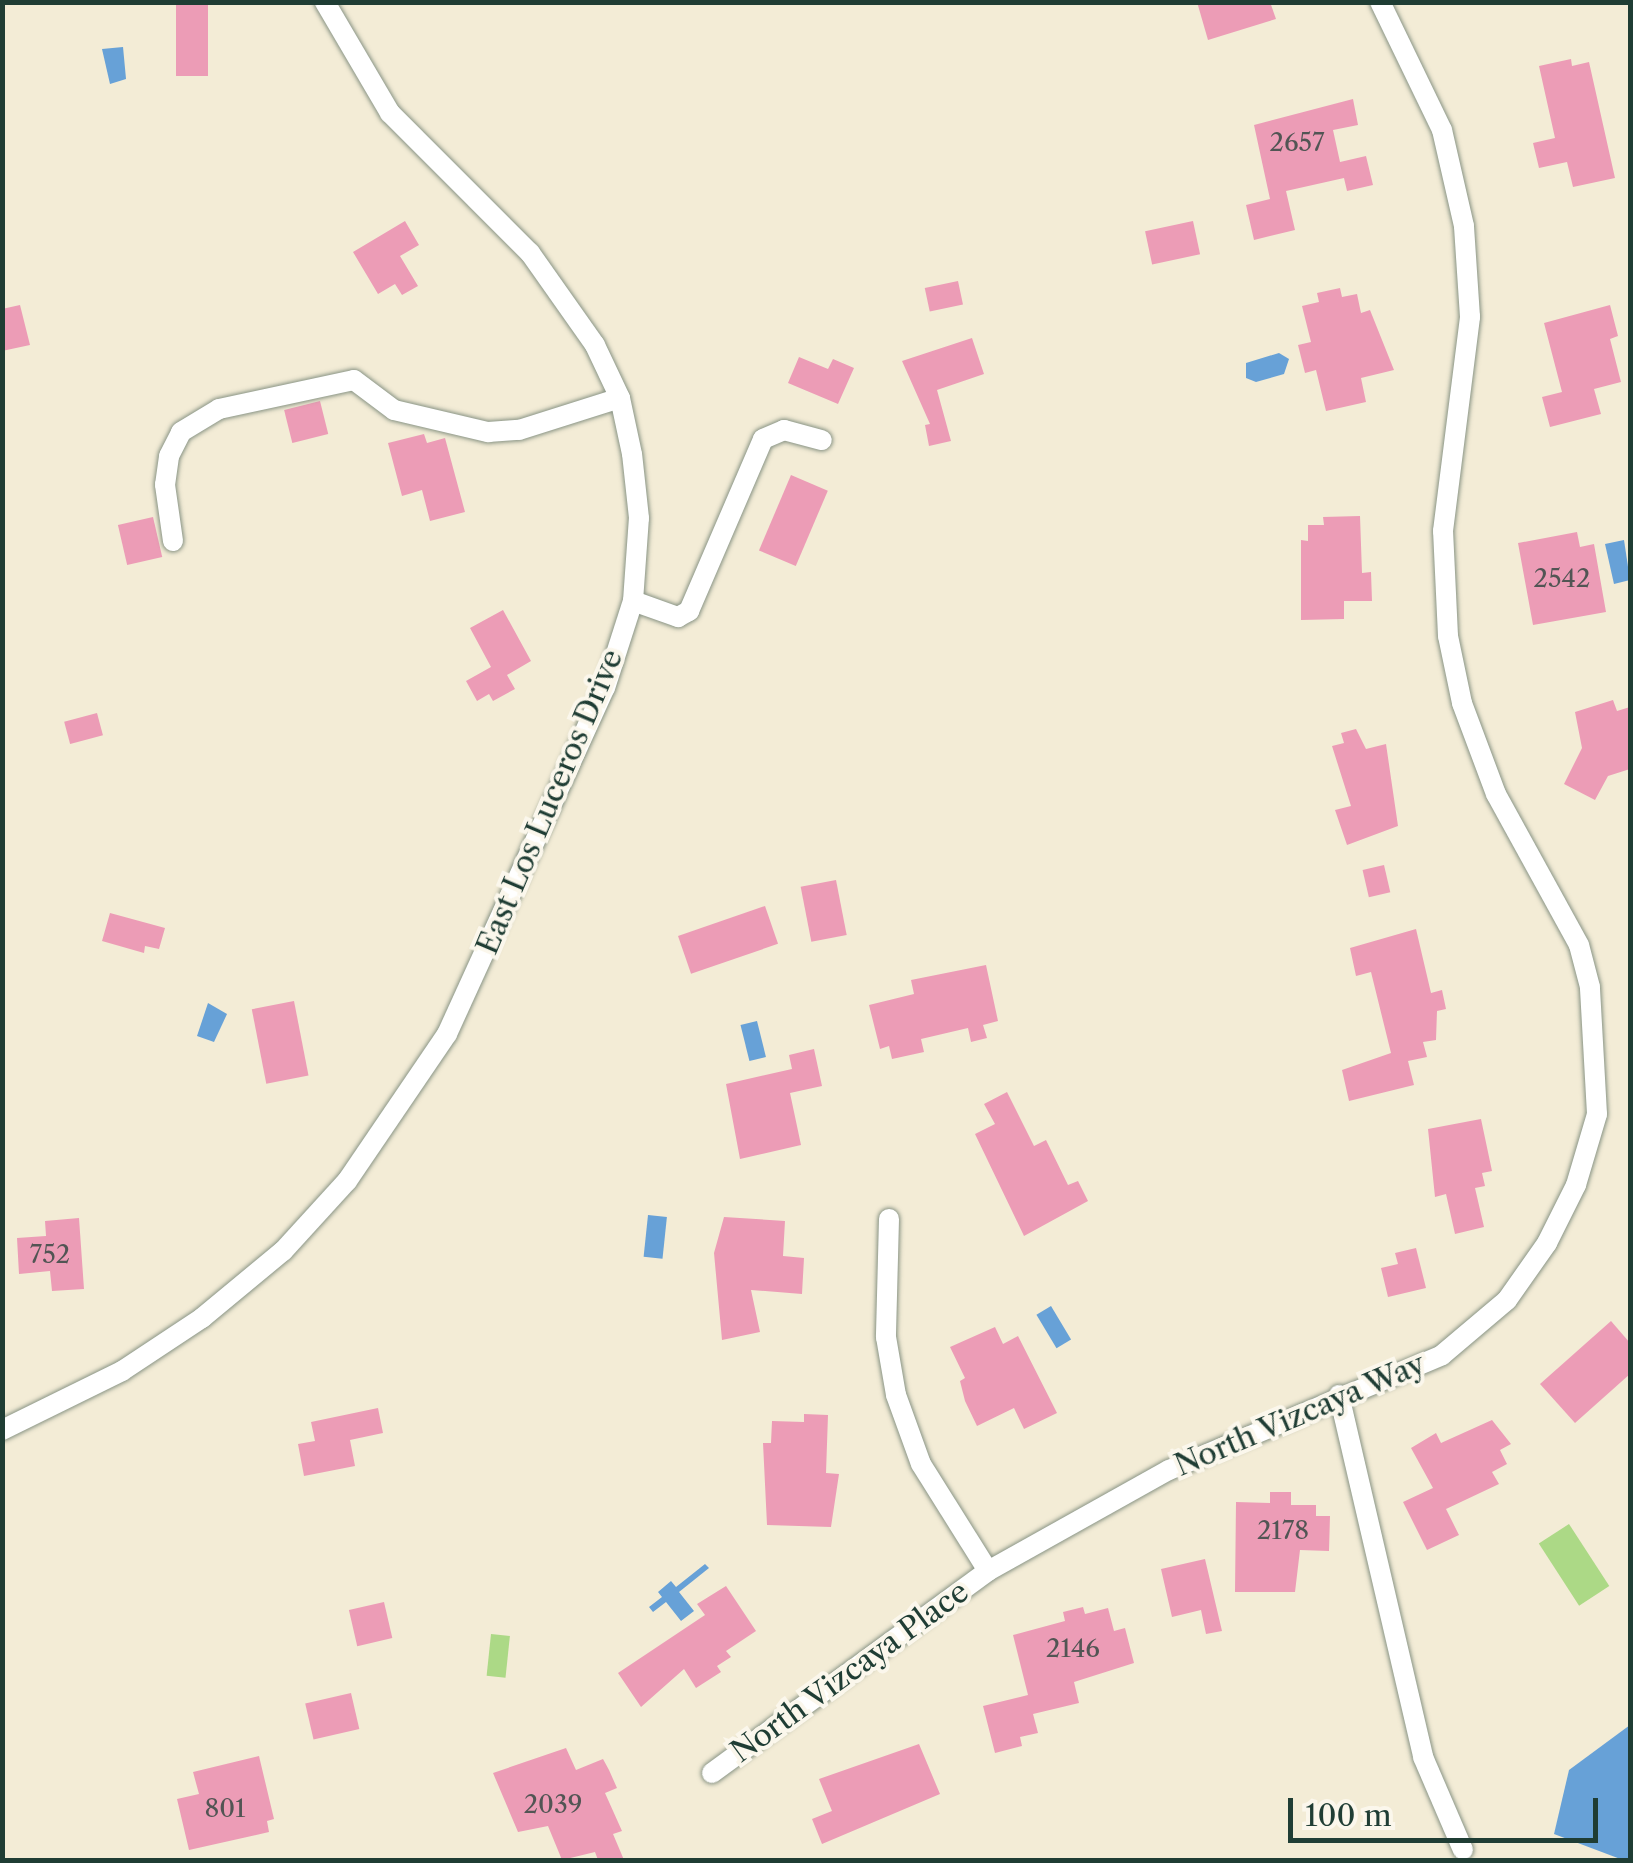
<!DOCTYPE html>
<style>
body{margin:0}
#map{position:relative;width:1633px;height:1863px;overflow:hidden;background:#f3ecd6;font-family:"Libre Caslon Text",serif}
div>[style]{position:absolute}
.green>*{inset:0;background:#acd986;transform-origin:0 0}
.water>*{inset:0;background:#67a1d7;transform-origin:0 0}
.building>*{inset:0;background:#ec9cb6;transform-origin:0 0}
.roads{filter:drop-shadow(0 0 2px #899485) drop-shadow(0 0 2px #899485)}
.minor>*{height:20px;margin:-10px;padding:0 10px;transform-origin:10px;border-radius:10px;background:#fff}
span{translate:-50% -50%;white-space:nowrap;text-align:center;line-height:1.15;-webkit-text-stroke:8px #fbf7ec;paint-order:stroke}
.number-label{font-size:25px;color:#525554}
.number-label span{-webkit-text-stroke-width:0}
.street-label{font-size:30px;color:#1f3d34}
.frame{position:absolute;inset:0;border:5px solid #1f3d34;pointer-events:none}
.scale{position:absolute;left:1288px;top:1798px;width:310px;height:45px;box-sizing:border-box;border:5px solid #1f3d34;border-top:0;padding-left:12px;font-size:30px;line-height:35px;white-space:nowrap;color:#1f3d34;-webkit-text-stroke:8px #fbf7ec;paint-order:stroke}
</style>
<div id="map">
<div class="green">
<div style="left:1569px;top:1524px;width:74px;height:36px;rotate:57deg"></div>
<div style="left:491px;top:1634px;width:19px;height:42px;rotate:6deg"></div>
</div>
<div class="water">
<div style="clip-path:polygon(123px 47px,126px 79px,110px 84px,102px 49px)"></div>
<div style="clip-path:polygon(1279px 353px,1289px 359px,1284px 374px,1256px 382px,1246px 378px,1246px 363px)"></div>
<div style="clip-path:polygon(1624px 540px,1630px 580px,1614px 584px,1605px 544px)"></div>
<div style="clip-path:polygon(208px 1003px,227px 1014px,214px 1042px,197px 1036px)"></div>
<div style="left:757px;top:1021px;width:37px;height:17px;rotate:76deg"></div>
<div style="left:648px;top:1215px;width:19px;height:42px;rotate:6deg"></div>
<div style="left:1051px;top:1306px;width:39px;height:17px;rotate:59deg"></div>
<div style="clip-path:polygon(705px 1564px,709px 1568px,679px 1592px,694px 1611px,681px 1621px,666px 1602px,653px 1612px,649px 1607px,662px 1597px,658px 1592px,671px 1581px,676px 1587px)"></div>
<div style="clip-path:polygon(1630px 1725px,1630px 1860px,1623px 1860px,1554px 1834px,1569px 1770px)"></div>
</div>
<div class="building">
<div style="left:176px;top:2px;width:32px;height:74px"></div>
<div style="clip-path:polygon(1197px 2px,1270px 2px,1276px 19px,1208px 40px)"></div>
<div style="clip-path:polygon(1571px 59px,1572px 66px,1589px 62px,1615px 178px,1573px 187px,1567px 162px,1539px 168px,1533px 143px,1555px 138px,1539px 66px)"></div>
<div style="clip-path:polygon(1353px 99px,1358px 125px,1333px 130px,1340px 162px,1366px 156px,1373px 185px,1347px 191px,1344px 178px,1286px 191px,1295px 230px,1254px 240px,1246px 205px,1270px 199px,1254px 125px)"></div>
<div style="clip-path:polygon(405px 221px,419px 245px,400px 256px,418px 286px,402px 295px,395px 284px,378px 294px,353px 252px)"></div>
<div style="left:1193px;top:221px;width:34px;height:49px;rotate:78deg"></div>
<div style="left:958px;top:281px;width:24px;height:34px;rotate:78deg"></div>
<div style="clip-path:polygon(1340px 288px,1342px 297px,1357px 294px,1361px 313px,1370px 310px,1394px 370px,1361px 378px,1366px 402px,1326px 411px,1316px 370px,1305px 373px,1298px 345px,1311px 342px,1302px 306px,1319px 302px,1317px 293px)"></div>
<div style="clip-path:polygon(20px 305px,30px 345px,2px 351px,2px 309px)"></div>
<div style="clip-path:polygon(1610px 305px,1618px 336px,1610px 339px,1621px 382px,1594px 389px,1601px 414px,1550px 427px,1542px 397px,1562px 392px,1544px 323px)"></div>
<div style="clip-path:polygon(972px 338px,984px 374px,937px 390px,951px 441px,929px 446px,925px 425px,930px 424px,902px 361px)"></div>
<div style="clip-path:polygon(799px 357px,828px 369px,833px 359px,854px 368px,838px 404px,788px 383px)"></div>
<div style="left:320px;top:401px;width:34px;height:37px;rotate:76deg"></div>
<div style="clip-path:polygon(424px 434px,427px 443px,445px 438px,465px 512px,430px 521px,422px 490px,402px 496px,388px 443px)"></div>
<div style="left:791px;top:475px;width:40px;height:82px;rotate:23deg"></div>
<div style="clip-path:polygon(1360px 516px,1362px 573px,1371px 572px,1372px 601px,1344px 601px,1344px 619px,1301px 620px,1301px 540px,1308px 541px,1308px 525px,1324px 525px,1323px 517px)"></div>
<div style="left:153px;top:517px;width:41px;height:36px;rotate:77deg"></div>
<div style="clip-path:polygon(1577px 532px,1580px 547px,1594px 544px,1606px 612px,1533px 625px,1518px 543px)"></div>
<div style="clip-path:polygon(503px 610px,531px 661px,507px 675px,515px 689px,493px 701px,489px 694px,477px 701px,466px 681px,491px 667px,470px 628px)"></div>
<div style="clip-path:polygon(1613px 700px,1617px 711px,1630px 707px,1630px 769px,1608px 776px,1595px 800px,1564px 784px,1582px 748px,1575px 712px)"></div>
<div style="left:97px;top:713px;width:23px;height:34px;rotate:75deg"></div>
<div style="clip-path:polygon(1356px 729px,1366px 749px,1386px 744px,1398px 826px,1347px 845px,1335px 810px,1351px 806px,1332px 746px,1344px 743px,1341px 733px)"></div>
<div style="left:1384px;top:865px;width:28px;height:22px;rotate:77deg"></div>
<div style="left:836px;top:880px;width:56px;height:36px;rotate:79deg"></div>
<div style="left:765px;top:906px;width:40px;height:92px;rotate:71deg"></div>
<div style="clip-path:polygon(110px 913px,165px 928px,159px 949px,145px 946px,144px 953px,102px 941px)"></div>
<div style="clip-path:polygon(1416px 929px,1431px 993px,1442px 990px,1446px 1009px,1437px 1011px,1436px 1040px,1423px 1042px,1427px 1057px,1408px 1061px,1414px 1085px,1349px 1101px,1342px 1070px,1391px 1053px,1371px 972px,1356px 976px,1350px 948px)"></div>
<div style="clip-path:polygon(986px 965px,998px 1021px,983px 1025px,987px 1038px,971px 1042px,968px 1028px,921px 1039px,924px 1052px,892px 1059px,889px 1046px,880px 1049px,869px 1005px,914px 994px,911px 980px)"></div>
<div style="left:294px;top:1001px;width:76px;height:43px;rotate:79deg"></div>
<div style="clip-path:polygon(814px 1049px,822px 1086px,790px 1093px,801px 1145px,740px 1159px,726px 1084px,792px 1069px,789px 1055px)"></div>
<div style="clip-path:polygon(1007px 1092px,1034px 1146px,1046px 1140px,1068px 1185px,1078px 1181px,1088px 1201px,1024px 1236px,975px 1134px,995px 1124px,984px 1104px)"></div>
<div style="clip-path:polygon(1481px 1119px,1492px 1171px,1482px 1173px,1485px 1186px,1475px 1188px,1484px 1227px,1455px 1234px,1446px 1194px,1435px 1197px,1428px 1129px)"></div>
<div style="clip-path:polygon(724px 1217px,785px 1221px,783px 1256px,804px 1258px,802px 1294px,751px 1290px,760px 1332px,722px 1340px,714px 1253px)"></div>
<div style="clip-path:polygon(79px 1218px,84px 1289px,52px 1291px,50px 1271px,19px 1274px,17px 1238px,46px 1236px,45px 1221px)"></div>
<div style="clip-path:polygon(1416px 1248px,1426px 1288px,1388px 1297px,1381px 1268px,1398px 1264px,1395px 1253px)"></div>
<div style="clip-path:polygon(1611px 1321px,1630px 1343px,1630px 1374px,1575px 1423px,1540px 1384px)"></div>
<div style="clip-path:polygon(995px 1327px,1003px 1344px,1018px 1336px,1057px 1413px,1024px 1429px,1014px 1408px,977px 1426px,965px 1401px,960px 1381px,965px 1378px,950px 1347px)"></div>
<div style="clip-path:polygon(378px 1408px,383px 1433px,350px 1440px,355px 1466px,304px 1476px,298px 1444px,315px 1441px,311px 1422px)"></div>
<div style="clip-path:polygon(804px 1414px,828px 1415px,826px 1473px,839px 1474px,831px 1527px,767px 1525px,763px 1443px,771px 1443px,772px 1421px,804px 1422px)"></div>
<div style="clip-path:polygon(1492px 1420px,1511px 1444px,1500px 1450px,1507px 1464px,1492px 1472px,1499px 1484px,1446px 1509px,1459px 1535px,1427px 1550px,1403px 1502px,1433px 1488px,1411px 1448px,1436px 1433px,1441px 1443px)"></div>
<div style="clip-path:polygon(1270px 1492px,1291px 1492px,1291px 1505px,1316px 1505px,1316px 1516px,1330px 1516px,1329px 1551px,1300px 1550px,1295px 1592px,1235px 1592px,1236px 1502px,1270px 1503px)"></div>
<div style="clip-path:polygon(1205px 1559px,1222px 1631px,1206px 1634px,1201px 1610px,1172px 1617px,1161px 1569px)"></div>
<div style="clip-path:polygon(726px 1586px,756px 1631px,726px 1651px,731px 1657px,717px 1666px,721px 1672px,696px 1688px,684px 1669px,641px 1707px,618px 1673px,705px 1615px,697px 1604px)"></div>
<div style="left:384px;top:1602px;width:37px;height:36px;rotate:77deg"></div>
<div style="clip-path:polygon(1083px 1607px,1085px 1614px,1108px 1608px,1114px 1631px,1125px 1628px,1134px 1663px,1074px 1682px,1079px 1703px,1033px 1714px,1038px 1733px,1020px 1737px,1022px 1746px,995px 1753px,983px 1706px,1028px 1695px,1013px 1635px,1065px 1621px,1063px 1612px)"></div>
<div style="left:351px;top:1693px;width:37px;height:47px;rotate:77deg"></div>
<div style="clip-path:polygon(919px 1744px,940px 1794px,822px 1844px,812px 1819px,832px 1811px,819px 1779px)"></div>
<div style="clip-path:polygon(566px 1748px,576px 1770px,603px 1759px,609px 1770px,617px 1788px,605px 1793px,622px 1831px,613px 1834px,624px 1860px,598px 1860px,595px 1852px,562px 1860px,548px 1826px,518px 1832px,493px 1773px)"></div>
<div style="clip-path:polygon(259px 1756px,274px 1819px,267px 1821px,269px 1832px,189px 1850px,177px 1799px,199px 1794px,193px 1772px)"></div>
</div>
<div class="roads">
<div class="minor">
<div style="left:173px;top:541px;width:57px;rotate:-98.1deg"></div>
<div style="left:165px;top:485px;width:29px;rotate:-82deg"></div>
<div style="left:169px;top:456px;width:27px;rotate:-63deg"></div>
<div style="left:181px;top:432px;width:44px;rotate:-31.2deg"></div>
<div style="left:219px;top:409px;width:138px;rotate:-12.1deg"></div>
<div style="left:354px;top:380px;width:50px;rotate:36.9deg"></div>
<div style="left:394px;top:410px;width:97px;rotate:13.2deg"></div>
<div style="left:488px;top:432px;width:31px;rotate:-4deg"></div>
<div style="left:519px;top:430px;width:106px;rotate:-17.6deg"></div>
<div style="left:633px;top:601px;width:48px;rotate:19.6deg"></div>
<div style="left:678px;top:617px;width:13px;rotate:-29deg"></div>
<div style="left:689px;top:611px;width:187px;rotate:-66.7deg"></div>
<div style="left:763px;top:439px;width:23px;rotate:-23deg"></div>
<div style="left:784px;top:430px;width:39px;rotate:15deg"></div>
<div style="left:889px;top:1219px;width:118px;rotate:91.5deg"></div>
<div style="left:886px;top:1337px;width:59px;rotate:80.2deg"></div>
<div style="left:896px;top:1395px;width:73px;rotate:70.1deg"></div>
<div style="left:921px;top:1464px;width:126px;rotate:57.9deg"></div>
<div style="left:1339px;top:1395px;width:372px;rotate:76.9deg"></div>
<div style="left:1423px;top:1757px;width:101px;rotate:66.7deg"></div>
<div style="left:2px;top:1430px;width:134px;rotate:-26.2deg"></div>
<div style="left:122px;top:1371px;width:96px;rotate:-33.5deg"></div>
<div style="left:202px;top:1318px;width:105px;rotate:-39.6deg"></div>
<div style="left:283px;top:1251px;width:95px;rotate:-47.6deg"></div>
<div style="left:347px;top:1181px;width:178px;rotate:-55.8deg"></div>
<div style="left:447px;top:1034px;width:380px;rotate:-65.5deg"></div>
<div style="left:605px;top:688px;width:91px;rotate:-72.2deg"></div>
<div style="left:633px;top:601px;width:83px;rotate:-85.9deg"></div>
<div style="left:639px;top:518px;width:64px;rotate:-96.2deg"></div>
<div style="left:632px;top:454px;width:57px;rotate:-102.1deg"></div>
<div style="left:620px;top:398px;width:59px;rotate:-115.3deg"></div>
<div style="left:595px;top:345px;width:113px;rotate:-125.2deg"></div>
<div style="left:530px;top:253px;width:198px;rotate:-135deg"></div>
<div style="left:390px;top:113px;width:129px;rotate:-120.4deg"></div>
<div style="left:712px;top:1773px;width:342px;rotate:-36.2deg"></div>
<div style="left:988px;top:1571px;width:207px;rotate:-29.2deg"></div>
<div style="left:1169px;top:1470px;width:296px;rotate:-22.8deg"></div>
<div style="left:1442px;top:1355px;width:85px;rotate:-40.2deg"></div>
<div style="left:1507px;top:1300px;width:70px;rotate:-54.9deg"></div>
<div style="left:1547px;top:1243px;width:65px;rotate:-63.4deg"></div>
<div style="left:1576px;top:1185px;width:74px;rotate:-73.5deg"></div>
<div style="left:1597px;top:1114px;width:127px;rotate:-93.2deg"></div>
<div style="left:1590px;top:987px;width:43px;rotate:-104.7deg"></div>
<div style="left:1579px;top:945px;width:172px;rotate:-118.8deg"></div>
<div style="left:1496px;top:794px;width:97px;rotate:-110.5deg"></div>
<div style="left:1462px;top:703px;width:68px;rotate:-101.8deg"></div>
<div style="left:1448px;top:636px;width:105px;rotate:-92.7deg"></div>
<div style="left:1443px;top:531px;width:216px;rotate:-82.8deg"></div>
<div style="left:1470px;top:317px;width:91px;rotate:-93.8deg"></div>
<div style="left:1464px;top:226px;width:98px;rotate:-102.9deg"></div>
<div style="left:1442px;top:130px;width:142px;rotate:-115.8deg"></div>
</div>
</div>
<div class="number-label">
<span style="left:1297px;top:143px">2657</span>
<span style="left:1562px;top:579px">2542</span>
<span style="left:50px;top:1255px">752</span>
<span style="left:1283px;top:1531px">2178</span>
<span style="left:1073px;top:1649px">2146</span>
<span style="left:553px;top:1805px">2039</span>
<span style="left:225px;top:1809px">801</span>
</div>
<div class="street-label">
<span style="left:550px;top:802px;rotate:-67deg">East Los Luceros Drive</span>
<span style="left:1300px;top:1415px;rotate:-23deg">North Vizcaya Way</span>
<span style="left:850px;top:1672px;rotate:-36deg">North Vizcaya Place</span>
</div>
<div class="frame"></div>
<div class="scale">100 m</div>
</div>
